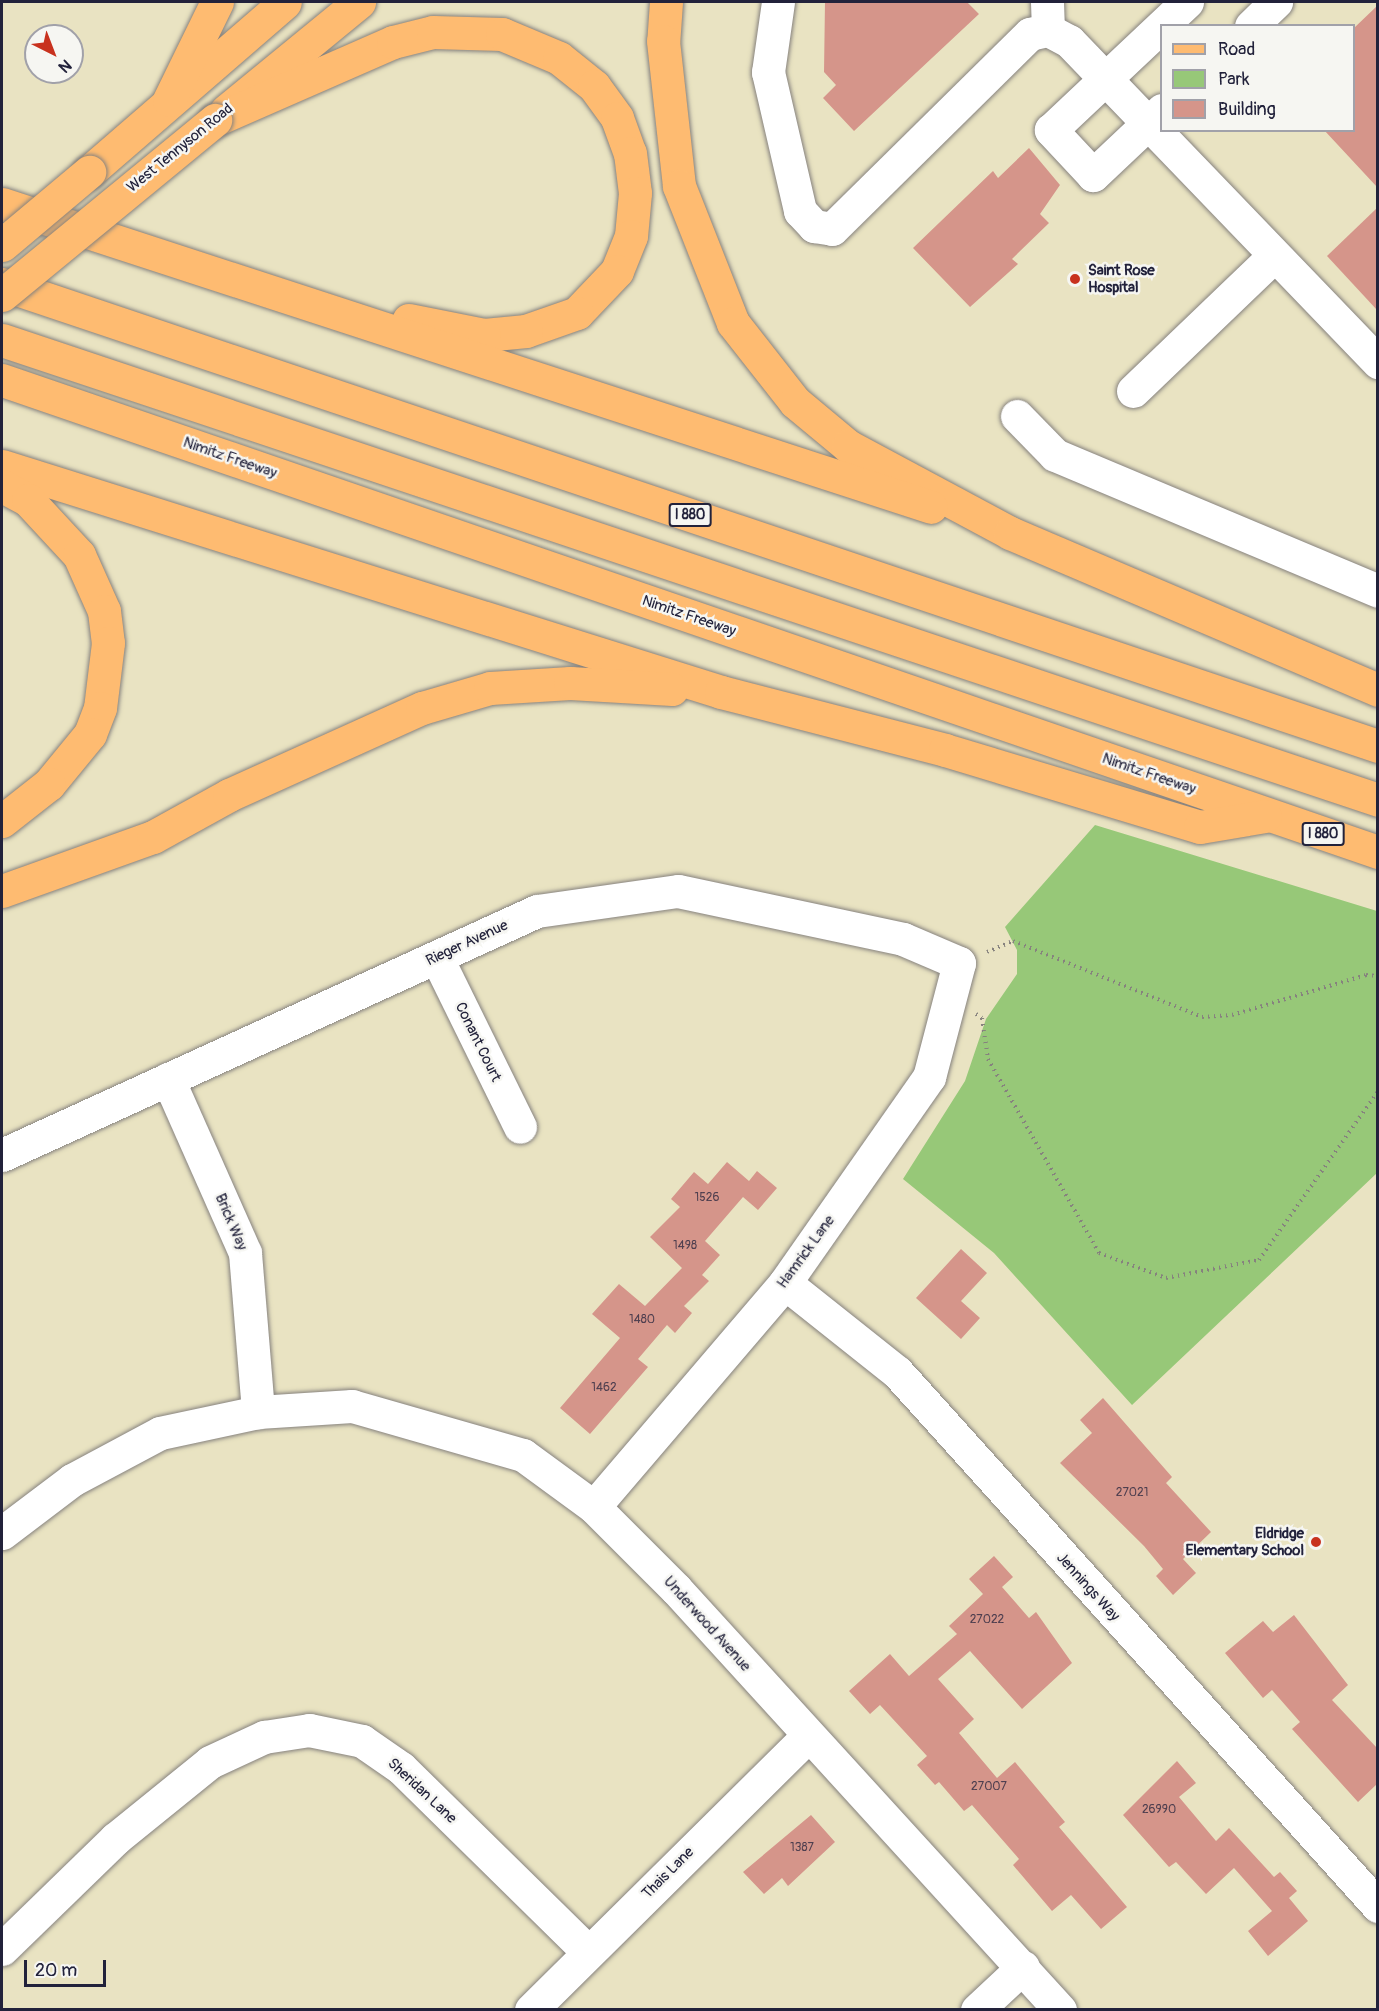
<!DOCTYPE html>
<style>
body{margin:0}
#map{position:relative;width:1379px;height:2011px;overflow:hidden;background:#e9e3c2;font-family:Pangolin,sans-serif}
div>[style]{position:absolute}
.green>*{inset:0;background:#97c878}
.building>*{inset:0;background:#d5958a}
.path>*{height:4px;margin-top:-2px;transform-origin:0;background:repeating-linear-gradient(90deg,#86827e 0 1.5px,transparent 0 6px)}
.roads{filter:drop-shadow(0 0 2px #86827e) drop-shadow(0 0 2px #86827e)}
.minor>*{height:33px;margin:-16.5px;padding:0 16.5px;transform-origin:16.5px;border-radius:16.5px;background:#fff}
.major>*{height:33px;margin:-16.5px;padding:0 16.5px;transform-origin:16.5px;border-radius:16.5px;background:#febb71}
.highway>*{height:33px;margin:-16.5px;padding:0 16.5px;transform-origin:16.5px;border-radius:16.5px;background:#febb71}
.bridges{filter:drop-shadow(0 0 2px #86827e) drop-shadow(0 0 2px #86827e)}
.major-bridge>*{height:33px;margin:-16.5px;padding:0 16.5px;transform-origin:16.5px;border-radius:16.5px;background:#febb71}
.dots>*{width:16px;height:16px;translate:-50% -50%;box-sizing:border-box;border:3px solid #f6f6f2;border-radius:50%}
span{translate:-50% -50%;white-space:nowrap;text-align:center;line-height:1.15;-webkit-text-stroke:5px #f6f6f2;paint-order:stroke}
.number-label{font-size:12px;color:#4f3f4f}
.number-label span{-webkit-text-stroke-width:0}
.shield-label span{padding:2px 4px;background:#f6f6f2;border:2px solid;border-radius:4px;-webkit-text-stroke-width:0}
.shield-label{font-size:14px;color:#22223b;font-weight:700}
.street-label{font-size:15px;color:#22223b}
.poi-label{font-size:15px;color:#22223b;font-weight:700}
.left{translate:0 -50%;text-align:left}
.right{translate:-100% -50%;text-align:right}
.frame{position:absolute;inset:0;border:3px solid #22223b;pointer-events:none}
.legend{position:absolute;left:1160px;top:24px;width:195px;height:108px;box-sizing:border-box;background:#f6f6f2;border:2px solid #a1a1a9;margin:0;padding:8px 10px;list-style:none;font-size:18px;color:#22223b}
.legend li{display:flex;align-items:center;gap:12px;height:30px}
.legend b{width:30px;border:2px solid #a1a1a9}
.north{position:absolute;left:24px;top:24px;width:60px;height:60px;box-sizing:border-box;background:#f6f6f2;border:2px solid #a1a1a9;border-radius:50%;rotate:138deg;font-size:16px;font-weight:700;line-height:24px;text-align:center;color:#22223b}
.north::after{content:'';display:block;margin:auto;width:21px;height:27px;background:#c8321e;clip-path:polygon(50% 0,100% 100%,50% 72%,0 100%)}
.scale{position:absolute;left:24px;top:1960px;width:82px;height:27px;box-sizing:border-box;border:3px solid #22223b;border-top:0;padding-left:8px;font-size:18px;line-height:21px;white-space:nowrap;color:#22223b;-webkit-text-stroke:4px #f6f6f2;paint-order:stroke}
</style>
<div id="map">
<div class="green">
<div style="clip-path:polygon(1095px 825px,1377px 911px,1377px 1173px,1132px 1405px,994px 1253px,903px 1179px,965px 1081px,986px 1019px,1017px 974px,1017px 950px,1005px 927px)"></div>
</div>
<div class="building">
<div style="clip-path:polygon(825px 2px,967px 2px,979px 14px,854px 131px,823px 98px,836px 85px,824px 72px)"></div>
<div style="clip-path:polygon(1377px 6px,1377px 187px,1324px 130px,1353px 130px,1353px 29px)"></div>
<div style="clip-path:polygon(1029px 148px,1060px 185px,1040px 214px,1049px 223px,1012px 259px,1018px 264px,970px 307px,913px 248px,993px 171px,998px 178px)"></div>
<div style="clip-path:polygon(1377px 208px,1377px 310px,1327px 256px)"></div>
<div style="clip-path:polygon(727px 1162px,749px 1181px,757px 1171px,777px 1188px,758px 1210px,743px 1197px,705px 1241px,720px 1255px,702px 1275px,709px 1281px,684px 1306px,692px 1313px,675px 1333px,667px 1325px,638px 1359px,648px 1367px,590px 1434px,560px 1408px,620px 1338px,592px 1314px,619px 1284px,645px 1306px,682px 1268px,650px 1237px,680px 1207px,671px 1199px,694px 1172px,708px 1184px)"></div>
<div style="clip-path:polygon(961px 1249px,987px 1273px,961px 1301px,980px 1318px,961px 1339px,916px 1298px)"></div>
<div style="clip-path:polygon(1103px 1398px,1172px 1477px,1166px 1483px,1211px 1532px,1183px 1559px,1196px 1573px,1173px 1595px,1156px 1576px,1163px 1569px,1144px 1546px,1060px 1463px,1092px 1433px,1080px 1420px)"></div>
<div style="clip-path:polygon(994px 1556px,1013px 1577px,1002px 1587px,1029px 1618px,1036px 1612px,1072px 1663px,1022px 1709px,970px 1651px,938px 1679px,974px 1719px,959px 1733px,997px 1778px,1015px 1762px,1065px 1822px,1059px 1827px,1127px 1907px,1101px 1929px,1071px 1895px,1052px 1911px,1013px 1865px,1019px 1859px,972px 1805px,964px 1811px,939px 1782px,935px 1785px,917px 1765px,927px 1756px,880px 1705px,870px 1714px,849px 1691px,890px 1654px,909px 1676px,957px 1634px,949px 1626px,983px 1594px,969px 1579px)"></div>
<div style="clip-path:polygon(1294px 1615px,1348px 1685px,1332px 1700px,1377px 1748px,1377px 1784px,1358px 1802px,1292px 1729px,1300px 1722px,1272px 1690px,1263px 1698px,1225px 1653px,1263px 1621px,1273px 1632px)"></div>
<div style="clip-path:polygon(1177px 1761px,1196px 1783px,1179px 1797px,1216px 1841px,1229px 1828px,1274px 1877px,1280px 1872px,1297px 1891px,1289px 1898px,1308px 1921px,1268px 1956px,1248px 1931px,1272px 1911px,1234px 1868px,1206px 1894px,1176px 1862px,1169px 1867px,1123px 1815px)"></div>
<div style="clip-path:polygon(811px 1815px,835px 1842px,788px 1886px,782px 1878px,764px 1894px,743px 1872px)"></div>
</div>
<div class="path">
<div style="left:987px;top:952px;width:28px;rotate:-23deg"></div>
<div style="left:1013px;top:941px;width:204px;rotate:21.9deg"></div>
<div style="left:1202px;top:1017px;width:30px;rotate:-4deg"></div>
<div style="left:1232px;top:1015px;width:140px;rotate:-16.6deg"></div>
<div style="left:1366px;top:975px;width:12px;rotate:5deg"></div>
<div style="left:976px;top:1014px;width:7px;rotate:34deg"></div>
<div style="left:982px;top:1018px;width:41px;rotate:81.7deg"></div>
<div style="left:988px;top:1059px;width:224px;rotate:60.2deg"></div>
<div style="left:1099px;top:1253px;width:72px;rotate:20.5deg"></div>
<div style="left:1166px;top:1278px;width:95px;rotate:-11deg"></div>
<div style="left:1259px;top:1260px;width:207px;rotate:-54.8deg"></div>
</div>
<div class="roads">
<div class="minor">
<div style="left:778px;top:2px;width:71px;rotate:98.1deg"></div>
<div style="left:768px;top:72px;width:143px;rotate:77deg"></div>
<div style="left:800px;top:211px;width:21px;rotate:47deg"></div>
<div style="left:814px;top:226px;width:18px;rotate:9deg"></div>
<div style="left:832px;top:229px;width:278px;rotate:-44.6deg"></div>
<div style="left:1030px;top:34px;width:18px;rotate:-13deg"></div>
<div style="left:1048px;top:30px;width:24px;rotate:28deg"></div>
<div style="left:1069px;top:41px;width:446px;rotate:46.1deg"></div>
<div style="left:1047px;top:2px;width:28px;rotate:88deg"></div>
<div style="left:1251px;top:26px;width:35px;rotate:-44deg"></div>
<div style="left:1162px;top:110px;width:95px;rotate:136.7deg"></div>
<div style="left:1093px;top:175px;width:62px;rotate:-133deg"></div>
<div style="left:1051px;top:130px;width:187px;rotate:-43.3deg"></div>
<div style="left:1133px;top:391px;width:195px;rotate:-43.8deg"></div>
<div style="left:1017px;top:416px;width:54px;rotate:45.7deg"></div>
<div style="left:1055px;top:455px;width:350px;rotate:22.8deg"></div>
<div style="left:437px;top:958px;width:188px;rotate:63.8deg"></div>
<div style="left:168px;top:1079px;width:190px;rotate:66.1deg"></div>
<div style="left:245px;top:1253px;width:160px;rotate:85.3deg"></div>
<div style="left:2px;top:1155px;width:588px;rotate:-24.52deg"></div>
<div style="left:537px;top:911px;width:142px;rotate:-8.1deg"></div>
<div style="left:678px;top:891px;width:230px;rotate:12deg"></div>
<div style="left:903px;top:939px;width:61px;rotate:23.2deg"></div>
<div style="left:959px;top:963px;width:118px;rotate:104.7deg"></div>
<div style="left:929px;top:1077px;width:251px;rotate:125deg"></div>
<div style="left:785px;top:1283px;width:294px;rotate:130.5deg"></div>
<div style="left:785px;top:1283px;width:143px;rotate:38.5deg"></div>
<div style="left:897px;top:1372px;width:719px;rotate:47.99deg"></div>
<div style="left:2px;top:1533px;width:88px;rotate:-37.1deg"></div>
<div style="left:72px;top:1480px;width:100px;rotate:-28.1deg"></div>
<div style="left:160px;top:1433px;width:100px;rotate:-12.1deg"></div>
<div style="left:258px;top:1412px;width:94px;rotate:-3.7deg"></div>
<div style="left:352px;top:1406px;width:178px;rotate:16deg"></div>
<div style="left:523px;top:1455px;width:88px;rotate:36.2deg"></div>
<div style="left:594px;top:1507px;width:116px;rotate:45deg"></div>
<div style="left:676px;top:1589px;width:570px;rotate:47.63deg"></div>
<div style="left:2px;top:1949px;width:158px;rotate:-44.2deg"></div>
<div style="left:115px;top:1839px;width:122px;rotate:-39deg"></div>
<div style="left:210px;top:1762px;width:60px;rotate:-24.8deg"></div>
<div style="left:264px;top:1737px;width:46px;rotate:-8.8deg"></div>
<div style="left:309px;top:1730px;width:54px;rotate:11.7deg"></div>
<div style="left:362px;top:1741px;width:47px;rotate:34.7deg"></div>
<div style="left:401px;top:1768px;width:262px;rotate:44.5deg"></div>
<div style="left:531px;top:2010px;width:388px;rotate:-44.7deg"></div>
<div style="left:977px;top:2010px;width:63px;rotate:-43.1deg"></div>
</div>
<div class="major">
<div style="left:226px;top:111px;width:172px;rotate:-39.3deg"></div>
<div style="left:89px;top:172px;width:259px;rotate:-40.9deg"></div>
</div>
<div class="highway">
<div style="left:666px;top:2px;width:39px;rotate:94deg"></div>
<div style="left:663px;top:41px;width:146px;rotate:83.7deg"></div>
<div style="left:679px;top:186px;width:147px;rotate:68.5deg"></div>
<div style="left:733px;top:323px;width:100px;rotate:51.9deg"></div>
<div style="left:795px;top:402px;width:69px;rotate:39.7deg"></div>
<div style="left:848px;top:446px;width:184px;rotate:28.2deg"></div>
<div style="left:1010px;top:533px;width:400px;rotate:23.1deg"></div>
<div style="left:169px;top:100px;width:109px;rotate:-63.9deg"></div>
<div style="left:215px;top:120px;width:194px;rotate:-23.7deg"></div>
<div style="left:393px;top:42px;width:41px;rotate:-14deg"></div>
<div style="left:433px;top:32px;width:69px;rotate:1.7deg"></div>
<div style="left:502px;top:34px;width:62px;rotate:22.8deg"></div>
<div style="left:559px;top:58px;width:45px;rotate:38.7deg"></div>
<div style="left:594px;top:86px;width:39px;rotate:54deg"></div>
<div style="left:617px;top:118px;width:37px;rotate:70deg"></div>
<div style="left:630px;top:153px;width:40px;rotate:82.9deg"></div>
<div style="left:635px;top:193px;width:43px;rotate:95.3deg"></div>
<div style="left:631px;top:236px;width:38px;rotate:112deg"></div>
<div style="left:617px;top:271px;width:58px;rotate:133.6deg"></div>
<div style="left:577px;top:313px;width:54px;rotate:160.6deg"></div>
<div style="left:526px;top:331px;width:42px;rotate:174.6deg"></div>
<div style="left:484px;top:335px;width:77px;rotate:-168.8deg"></div>
<div style="left:2px;top:204px;width:977px;rotate:18.06deg"></div>
<div style="left:2px;top:284px;width:1451px;rotate:18.56deg"></div>
<div style="left:2px;top:340px;width:1451px;rotate:18.48deg"></div>
<div style="left:2px;top:380px;width:1455px;rotate:18.93deg"></div>
<div style="left:2px;top:466px;width:754px;rotate:17.45deg"></div>
<div style="left:721px;top:692px;width:231px;rotate:14.5deg"></div>
<div style="left:945px;top:750px;width:266px;rotate:16.8deg"></div>
<div style="left:1200px;top:827px;width:66px;rotate:-9.6deg"></div>
<div style="left:2px;top:486px;width:30px;rotate:28deg"></div>
<div style="left:28px;top:500px;width:75px;rotate:47.2deg"></div>
<div style="left:79px;top:555px;width:61px;rotate:65.9deg"></div>
<div style="left:104px;top:611px;width:32px;rotate:83deg"></div>
<div style="left:108px;top:643px;width:65px;rotate:97deg"></div>
<div style="left:100px;top:708px;width:28px;rotate:111deg"></div>
<div style="left:90px;top:734px;width:65px;rotate:129.4deg"></div>
<div style="left:49px;top:784px;width:60px;rotate:141.8deg"></div>
<div style="left:2px;top:891px;width:160px;rotate:-19.7deg"></div>
<div style="left:153px;top:837px;width:87px;rotate:-28.9deg"></div>
<div style="left:229px;top:795px;width:212px;rotate:-24.3deg"></div>
<div style="left:422px;top:708px;width:71px;rotate:-16.4deg"></div>
<div style="left:490px;top:688px;width:80px;rotate:-3.6deg"></div>
<div style="left:570px;top:683px;width:102px;rotate:3.4deg"></div>
</div>
</div>
<div class="bridges">
<div class="major-bridge">
<div style="left:2px;top:245px;width:114px;rotate:-40deg"></div>
<div style="left:2px;top:295px;width:276px;rotate:-39.4deg"></div>
</div>
</div>
<div class="dots">
<div style="left:1075px;top:279px;background:#c8321e"></div>
<div style="left:1316px;top:1542px;background:#c8321e"></div>
</div>
<div class="number-label">
<span style="left:707px;top:1198px">1526</span>
<span style="left:685px;top:1246px">1498</span>
<span style="left:642px;top:1320px">1480</span>
<span style="left:604px;top:1388px">1462</span>
<span style="left:1132px;top:1493px">27021</span>
<span style="left:987px;top:1620px">27022</span>
<span style="left:989px;top:1787px">27007</span>
<span style="left:1159px;top:1810px">26990</span>
<span style="left:802px;top:1848px">1387</span>
</div>
<div class="shield-label">
<span style="left:690px;top:515px">I 880</span>
<span style="left:1323px;top:834px">I 880</span>
</div>
<div class="street-label">
<span style="left:180px;top:148px;rotate:-39deg">West Tennyson Road</span>
<span style="left:230px;top:458px;rotate:19deg">Nimitz Freeway</span>
<span style="left:689px;top:616px;rotate:19deg">Nimitz Freeway</span>
<span style="left:1149px;top:774px;rotate:19deg">Nimitz Freeway</span>
<span style="left:467px;top:943px;rotate:-25deg">Rieger Avenue</span>
<span style="left:478px;top:1042px;rotate:64deg">Conant Court</span>
<span style="left:231px;top:1222px;rotate:67deg">Brick Way</span>
<span style="left:806px;top:1252px;rotate:-54deg">Hamrick Lane</span>
<span style="left:1088px;top:1587px;rotate:48deg">Jennings Way</span>
<span style="left:707px;top:1624px;rotate:48deg">Underwood Avenue</span>
<span style="left:422px;top:1791px;rotate:43deg">Sheridan Lane</span>
<span style="left:668px;top:1873px;rotate:-45deg">Thais Lane</span>
</div>
<div class="poi-label">
<span class="left" style="left:1088px;top:279px">Saint Rose<br>Hospital</span>
<span class="right" style="left:1304px;top:1542px">Eldridge<br>Elementary School</span>
</div>
<div class="frame"></div>
<ul class="legend">
<li><b style="height:8px;background:#febb71"></b>Road</li>
<li><b style="height:16px;background:#97c878"></b>Park</li>
<li><b style="height:16px;background:#d5958a"></b>Building</li>
</ul>
<div class="north">N</div>
<div class="scale">20 m</div>
</div>
